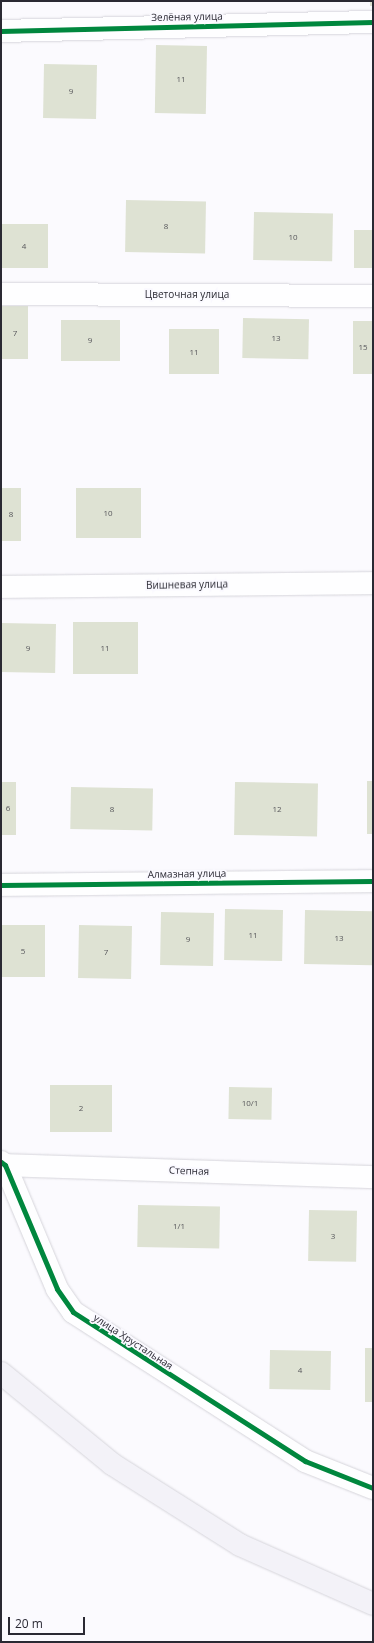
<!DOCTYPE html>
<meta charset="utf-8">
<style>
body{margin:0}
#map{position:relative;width:374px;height:1643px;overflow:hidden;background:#fbfafe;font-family:"Open Sans",sans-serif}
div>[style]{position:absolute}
.building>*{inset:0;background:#dee2d3;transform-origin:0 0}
.roads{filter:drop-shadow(0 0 1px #d6d5db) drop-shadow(0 0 1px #d6d5db)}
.street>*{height:22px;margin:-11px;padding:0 11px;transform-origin:11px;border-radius:11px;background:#fefeff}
.primary>*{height:22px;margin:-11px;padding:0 11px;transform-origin:11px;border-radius:11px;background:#f3f2f8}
.cycleway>*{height:5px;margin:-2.5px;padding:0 2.5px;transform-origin:2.5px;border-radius:2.5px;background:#00873e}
span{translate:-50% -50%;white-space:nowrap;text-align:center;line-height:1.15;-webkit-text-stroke:3.5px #faf9ff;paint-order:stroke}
.number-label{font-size:8px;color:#57575b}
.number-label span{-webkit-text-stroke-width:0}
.street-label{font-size:10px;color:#2a2933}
.frame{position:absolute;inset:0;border:2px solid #2a2933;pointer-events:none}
.scale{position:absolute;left:8px;top:1617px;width:77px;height:18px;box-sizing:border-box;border:2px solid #2a2933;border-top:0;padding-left:5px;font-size:12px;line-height:14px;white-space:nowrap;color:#2a2933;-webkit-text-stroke:3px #faf9ff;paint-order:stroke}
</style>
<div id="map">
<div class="building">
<div style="left:370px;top:1px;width:3px;height:5px"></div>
<div style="left:156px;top:45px;width:51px;height:68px;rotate:1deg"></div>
<div style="left:44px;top:64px;width:53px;height:54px;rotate:1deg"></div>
<div style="left:126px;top:200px;width:80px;height:52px;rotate:1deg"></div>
<div style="left:254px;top:212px;width:79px;height:48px;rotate:1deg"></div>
<div style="left:1px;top:224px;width:47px;height:44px"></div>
<div style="left:354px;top:230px;width:19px;height:38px"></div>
<div style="left:1px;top:306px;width:27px;height:53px"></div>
<div style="left:243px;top:318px;width:66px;height:40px;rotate:1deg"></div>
<div style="left:61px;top:320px;width:59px;height:41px"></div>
<div style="left:353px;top:321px;width:20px;height:53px"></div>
<div style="left:169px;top:329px;width:50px;height:45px"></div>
<div style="left:1px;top:488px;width:20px;height:53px"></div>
<div style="left:76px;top:488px;width:65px;height:50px"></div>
<div style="left:73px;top:622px;width:65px;height:52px"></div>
<div style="left:1px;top:623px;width:55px;height:49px;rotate:1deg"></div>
<div style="left:367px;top:781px;width:6px;height:53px"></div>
<div style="left:1px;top:782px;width:15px;height:53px"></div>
<div style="left:235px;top:782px;width:83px;height:53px;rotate:1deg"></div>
<div style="left:71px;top:787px;width:82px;height:42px;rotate:1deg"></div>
<div style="left:225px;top:909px;width:58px;height:51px;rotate:1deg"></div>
<div style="left:305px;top:910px;width:68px;height:54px;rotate:1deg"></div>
<div style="left:161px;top:912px;width:53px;height:53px;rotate:1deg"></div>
<div style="left:1px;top:925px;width:44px;height:52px"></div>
<div style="left:79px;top:925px;width:53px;height:53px;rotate:1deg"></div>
<div style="left:50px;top:1085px;width:62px;height:47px"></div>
<div style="left:229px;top:1087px;width:43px;height:32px;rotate:1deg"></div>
<div style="left:138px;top:1205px;width:82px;height:42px;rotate:1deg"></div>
<div style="left:309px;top:1210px;width:48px;height:51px;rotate:1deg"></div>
<div style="left:365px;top:1348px;width:8px;height:54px"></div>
<div style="left:270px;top:1350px;width:61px;height:39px;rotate:1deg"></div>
</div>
<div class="roads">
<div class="street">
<div style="left:1px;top:31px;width:372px;rotate:-1.4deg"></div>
<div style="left:1px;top:294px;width:372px;rotate:0.3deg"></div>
<div style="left:1px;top:587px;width:372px;rotate:-0.6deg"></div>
<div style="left:1px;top:885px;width:372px;rotate:-0.6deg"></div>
<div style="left:1px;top:1162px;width:5px;rotate:37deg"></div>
<div style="left:5px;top:1165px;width:134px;rotate:67.2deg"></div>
<div style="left:57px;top:1289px;width:28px;rotate:55deg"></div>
<div style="left:73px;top:1312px;width:276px;rotate:32.7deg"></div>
<div style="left:305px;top:1461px;width:73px;rotate:21.7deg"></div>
<div style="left:5px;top:1165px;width:368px;rotate:1.9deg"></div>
</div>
<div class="primary">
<div style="left:1px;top:1373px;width:144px;rotate:39.3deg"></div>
<div style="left:112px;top:1464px;width:151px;rotate:32.3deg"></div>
<div style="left:240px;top:1545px;width:145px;rotate:23.9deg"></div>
</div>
</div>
<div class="cycleway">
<div style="left:1px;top:31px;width:372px;rotate:-1.4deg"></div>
<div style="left:1px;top:885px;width:372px;rotate:-0.6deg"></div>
<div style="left:1px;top:1162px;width:5px;rotate:37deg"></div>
<div style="left:5px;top:1165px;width:134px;rotate:67.2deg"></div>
<div style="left:57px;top:1289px;width:28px;rotate:55deg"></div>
<div style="left:73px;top:1312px;width:276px;rotate:32.7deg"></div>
<div style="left:305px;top:1461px;width:73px;rotate:21.7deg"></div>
</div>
<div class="number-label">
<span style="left:181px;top:79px">11</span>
<span style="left:71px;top:91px">9</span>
<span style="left:166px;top:226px">8</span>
<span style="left:293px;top:237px">10</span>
<span style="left:24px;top:246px">4</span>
<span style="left:15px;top:333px">7</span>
<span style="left:276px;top:338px">13</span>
<span style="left:90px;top:340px">9</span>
<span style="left:363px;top:347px">15</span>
<span style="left:194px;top:352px">11</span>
<span style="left:108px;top:513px">10</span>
<span style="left:11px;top:514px">8</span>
<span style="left:28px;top:648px">9</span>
<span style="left:105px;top:648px">11</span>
<span style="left:8px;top:808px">6</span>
<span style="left:112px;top:809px">8</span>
<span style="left:277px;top:809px">12</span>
<span style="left:253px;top:935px">11</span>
<span style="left:339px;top:938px">13</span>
<span style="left:188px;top:939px">9</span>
<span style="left:23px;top:951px">5</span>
<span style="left:106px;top:952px">7</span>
<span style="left:250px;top:1103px">10/1</span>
<span style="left:81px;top:1108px">2</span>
<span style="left:179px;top:1226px">1/1</span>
<span style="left:333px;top:1236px">3</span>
<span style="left:300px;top:1370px">4</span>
</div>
<div class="street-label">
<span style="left:187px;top:17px;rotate:-1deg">Зелёная улица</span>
<span style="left:187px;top:295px">Цветочная улица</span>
<span style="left:187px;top:585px;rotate:-1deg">Вишневая улица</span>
<span style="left:187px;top:874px;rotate:-1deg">Алмазная улица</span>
<span style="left:189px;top:1171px;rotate:2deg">Степная</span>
<span style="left:133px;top:1342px;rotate:33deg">улица Хрустальная</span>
</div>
<div class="frame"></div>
<div class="scale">20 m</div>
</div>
